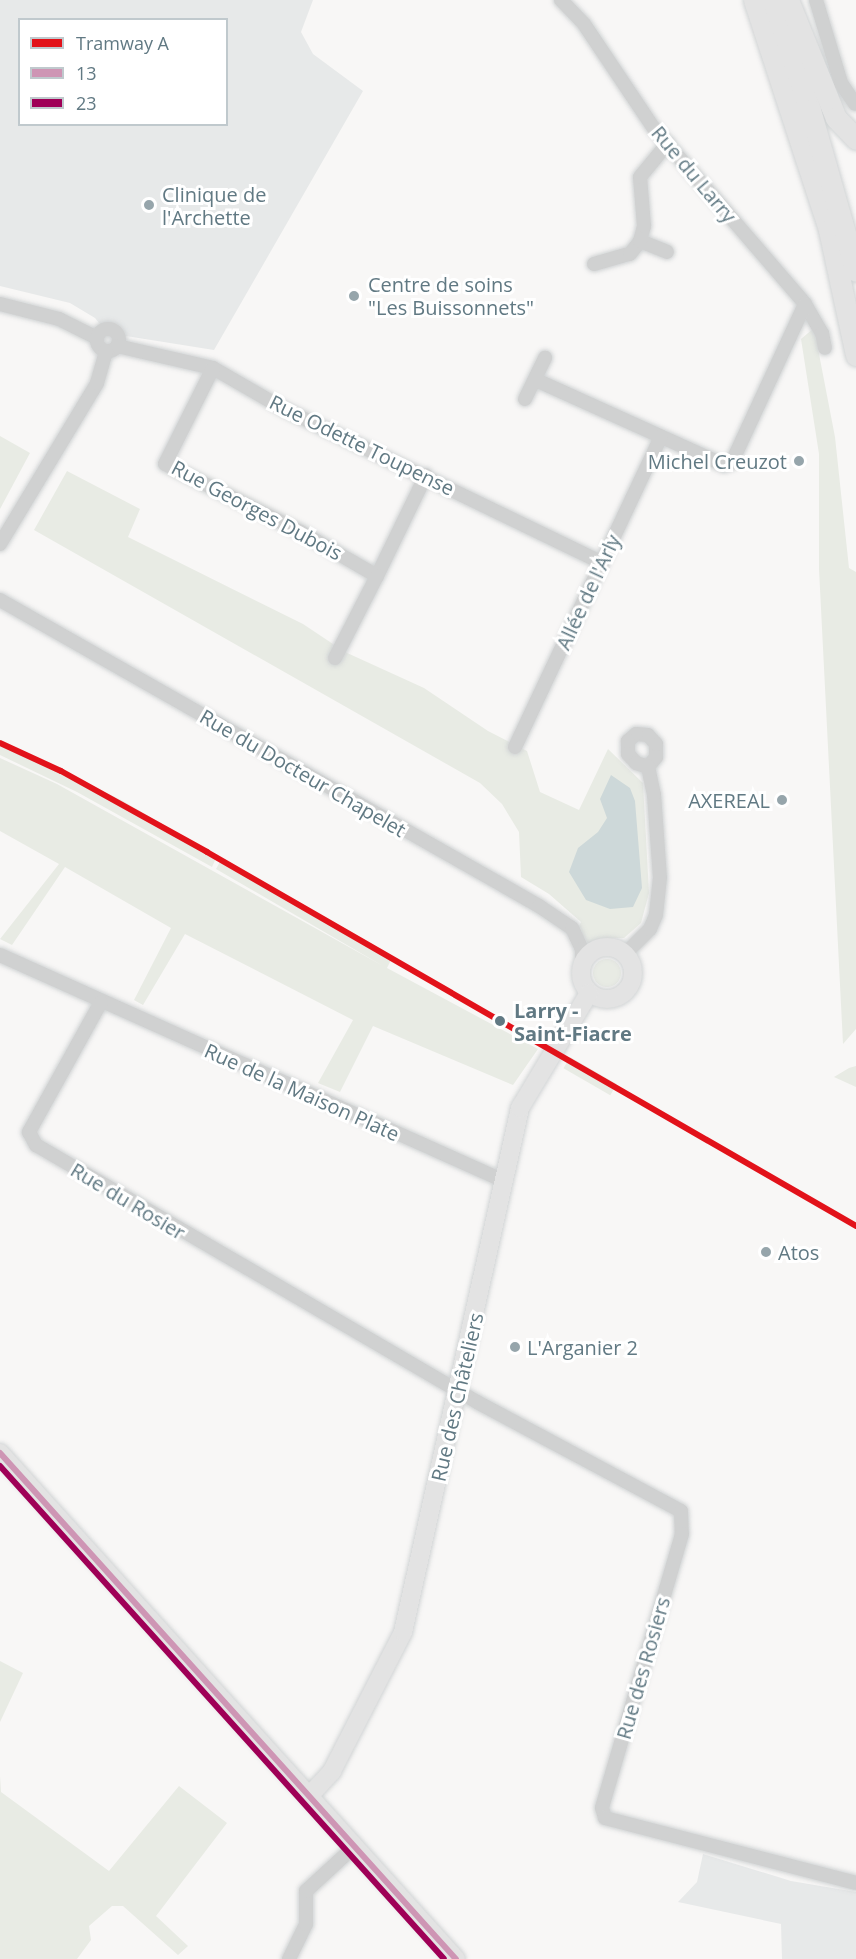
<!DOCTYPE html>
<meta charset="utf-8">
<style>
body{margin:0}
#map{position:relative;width:856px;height:1959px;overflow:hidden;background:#f8f7f6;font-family:"Open Sans",sans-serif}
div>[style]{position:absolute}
.built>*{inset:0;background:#e7e9e9}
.green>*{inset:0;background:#e8ebe4;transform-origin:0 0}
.round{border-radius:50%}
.water>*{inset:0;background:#cdd8d9}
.roads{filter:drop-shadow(0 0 2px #d1d4d5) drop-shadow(0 0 2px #d1d4d5)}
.street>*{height:14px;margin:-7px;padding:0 7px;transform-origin:7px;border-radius:7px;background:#d0d1d1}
.street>.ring{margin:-7px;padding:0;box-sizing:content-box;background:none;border:14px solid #d0d1d1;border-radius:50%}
.secondary>*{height:18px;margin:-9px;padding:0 9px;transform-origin:9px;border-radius:9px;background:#e3e3e3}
.secondary>.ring{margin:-9px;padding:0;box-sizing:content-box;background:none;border:18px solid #e3e3e3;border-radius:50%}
.primary>*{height:21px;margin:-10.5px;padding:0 10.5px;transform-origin:10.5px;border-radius:10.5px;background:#e3e3e3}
.bus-1>*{height:6px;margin:-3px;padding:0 3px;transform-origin:3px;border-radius:3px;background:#ce95b4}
.bus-2>*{height:6px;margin:-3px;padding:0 3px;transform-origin:3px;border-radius:3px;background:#9f0057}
.tram-1>*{height:6px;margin:-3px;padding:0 3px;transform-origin:3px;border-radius:3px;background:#e2121a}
.dots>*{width:16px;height:16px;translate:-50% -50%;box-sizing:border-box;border:3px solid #fff;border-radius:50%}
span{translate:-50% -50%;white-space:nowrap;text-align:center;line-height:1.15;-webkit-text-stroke:6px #fff;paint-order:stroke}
.street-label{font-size:20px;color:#617983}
.poi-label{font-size:20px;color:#617983}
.left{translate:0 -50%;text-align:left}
.right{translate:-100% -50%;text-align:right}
.stop-label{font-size:20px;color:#617983;font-weight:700}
.legend{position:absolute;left:18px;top:18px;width:210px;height:108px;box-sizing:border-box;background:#fff;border:2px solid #c0c9cd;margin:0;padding:8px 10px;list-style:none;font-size:18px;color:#617983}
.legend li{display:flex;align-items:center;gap:12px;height:30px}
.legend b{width:30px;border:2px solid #c0c9cd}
</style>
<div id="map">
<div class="built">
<div style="clip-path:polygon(evenodd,0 0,313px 0,301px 32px,313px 54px,363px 91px,214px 350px,107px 333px,95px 318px,70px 303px,0 286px,0 0,20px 20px,226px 20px,226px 124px,20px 124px,20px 20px)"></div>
<div style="clip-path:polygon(703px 1854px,791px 1881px,856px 1892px,856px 1959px,782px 1959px,781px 1924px,678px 1902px,697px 1882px)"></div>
</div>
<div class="green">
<div style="clip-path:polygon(814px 328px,835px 437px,849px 568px,856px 572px,856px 1029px,843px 1044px,819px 569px,819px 454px,801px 339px)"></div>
<div style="clip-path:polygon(0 436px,30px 453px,0 509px)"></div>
<div style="clip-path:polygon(67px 471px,140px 509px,128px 537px,303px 624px,345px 652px,424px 688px,488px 731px,527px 751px,540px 792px,579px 810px,608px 749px,643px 783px,649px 893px,641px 923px,624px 938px,602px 938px,589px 945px,578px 928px,581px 922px,549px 894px,521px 877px,519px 832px,502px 804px,480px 783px,34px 530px)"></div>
<div style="clip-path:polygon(0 740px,123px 801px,217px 856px,212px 867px,77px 792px,0 755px)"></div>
<div style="clip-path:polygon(0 758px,57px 784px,383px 966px,216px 869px,222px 858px,393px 956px,387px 968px,538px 1049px,513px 1085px,373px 1026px,340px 1092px,318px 1083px,353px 1020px,185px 934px,143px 1005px,134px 1000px,171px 928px,65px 867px,12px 945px,0 939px,59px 864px,0 831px)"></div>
<div class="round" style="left:593px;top:959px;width:28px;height:28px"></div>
<div style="left:570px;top:1057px;width:54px;height:13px;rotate:30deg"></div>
<div style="clip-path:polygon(856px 1066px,856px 1087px,834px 1077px,849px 1068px)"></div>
<div style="clip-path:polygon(0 1661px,23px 1673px,0 1722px)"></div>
<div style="clip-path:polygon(0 1776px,1px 1792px,109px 1871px,179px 1786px,227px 1823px,156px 1916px,188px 1946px,178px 1955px,123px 1906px,112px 1906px,89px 1926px,91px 1940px,77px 1959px,0 1959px)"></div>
</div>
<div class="water">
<div style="clip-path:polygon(611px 775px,630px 788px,635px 801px,642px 888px,633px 907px,610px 909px,586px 900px,569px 872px,578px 848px,598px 832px,607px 818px,600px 799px)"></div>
</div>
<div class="roads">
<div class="street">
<div style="left:561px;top:0;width:33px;rotate:46deg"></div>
<div style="left:584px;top:24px;width:124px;rotate:56.2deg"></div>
<div style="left:653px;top:127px;width:233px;rotate:49.3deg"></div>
<div style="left:805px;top:304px;width:34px;rotate:60deg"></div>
<div style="left:822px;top:333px;width:15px;rotate:79deg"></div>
<div style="left:816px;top:0;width:87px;rotate:73.2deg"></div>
<div style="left:841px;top:83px;width:25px;rotate:56deg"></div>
<div style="left:640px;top:241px;width:29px;rotate:22deg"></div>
<div style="left:594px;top:264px;width:37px;rotate:-16deg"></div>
<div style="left:630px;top:254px;width:16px;rotate:-52deg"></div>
<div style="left:640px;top:241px;width:16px;rotate:-75deg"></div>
<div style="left:644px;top:226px;width:49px;rotate:-94.7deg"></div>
<div style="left:640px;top:177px;width:44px;rotate:-50.5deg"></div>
<div style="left:0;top:304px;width:61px;rotate:14.3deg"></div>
<div style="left:59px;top:319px;width:42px;rotate:26.6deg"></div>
<div class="ring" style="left:97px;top:329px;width:8px;height:8px"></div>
<div style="left:117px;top:346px;width:98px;rotate:12.9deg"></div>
<div style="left:213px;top:368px;width:82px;rotate:30deg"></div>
<div style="left:284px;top:409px;width:353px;rotate:25.8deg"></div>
<div style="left:213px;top:368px;width:107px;rotate:116.6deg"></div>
<div style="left:165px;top:464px;width:152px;rotate:26.6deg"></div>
<div style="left:301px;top:532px;width:88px;rotate:30.1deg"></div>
<div style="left:377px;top:576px;width:112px;rotate:-64.1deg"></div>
<div style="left:536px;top:380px;width:206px;rotate:24.3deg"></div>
<div style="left:724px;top:465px;width:9px;rotate:-21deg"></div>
<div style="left:732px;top:462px;width:174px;rotate:-65.2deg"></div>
<div style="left:525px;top:399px;width:46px;rotate:-64deg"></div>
<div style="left:0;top:544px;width:188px;rotate:-58.9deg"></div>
<div style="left:97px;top:383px;width:33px;rotate:-74deg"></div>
<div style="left:0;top:600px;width:620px;rotate:29.58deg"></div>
<div style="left:539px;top:906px;width:40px;rotate:34deg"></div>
<div style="left:572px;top:928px;width:23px;rotate:65deg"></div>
<div style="left:582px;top:949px;width:15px;rotate:90deg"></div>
<div style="left:335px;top:658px;width:92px;rotate:-62.9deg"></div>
<div style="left:515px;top:747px;width:343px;rotate:-64.8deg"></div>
<div style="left:625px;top:954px;width:35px;rotate:-45deg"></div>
<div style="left:650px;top:929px;width:15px;rotate:-67deg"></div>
<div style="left:656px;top:915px;width:37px;rotate:-84deg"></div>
<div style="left:660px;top:878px;width:83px;rotate:-94.1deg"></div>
<div style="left:654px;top:795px;width:29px;rotate:-102deg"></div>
<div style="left:648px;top:767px;width:13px;rotate:-51deg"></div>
<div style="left:656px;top:757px;width:13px;rotate:-90deg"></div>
<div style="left:656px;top:744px;width:12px;rotate:-132deg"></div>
<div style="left:648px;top:735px;width:12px;rotate:-175deg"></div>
<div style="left:636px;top:734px;width:11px;rotate:139deg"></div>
<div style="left:628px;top:741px;width:13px;rotate:90deg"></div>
<div style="left:628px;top:754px;width:12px;rotate:48deg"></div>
<div style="left:636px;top:763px;width:13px;rotate:18deg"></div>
<div style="left:0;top:955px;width:552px;rotate:24.15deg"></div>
<div style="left:101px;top:1002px;width:149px;rotate:119deg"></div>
<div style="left:29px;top:1132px;width:15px;rotate:62deg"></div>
<div style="left:36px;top:1145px;width:510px;rotate:30.23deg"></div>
<div style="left:477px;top:1402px;width:231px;rotate:28.1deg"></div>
<div style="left:681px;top:1511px;width:23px;rotate:88deg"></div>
<div style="left:682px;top:1534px;width:285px;rotate:106.3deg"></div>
<div style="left:602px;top:1808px;width:10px;rotate:73deg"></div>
<div style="left:605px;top:1818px;width:259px;rotate:14.5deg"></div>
<div style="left:289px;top:1959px;width:39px;rotate:-64deg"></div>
<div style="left:306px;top:1924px;width:33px;rotate:-90deg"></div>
<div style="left:306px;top:1891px;width:67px;rotate:-42.6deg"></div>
</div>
<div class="secondary">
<div class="ring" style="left:581px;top:947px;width:34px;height:34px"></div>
<div style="left:0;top:1453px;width:681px;rotate:47.98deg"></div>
<div style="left:310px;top:1795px;width:33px;rotate:-47deg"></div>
<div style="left:332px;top:1771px;width:156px;rotate:-62.9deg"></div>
<div style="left:403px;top:1632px;width:537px;rotate:-77.41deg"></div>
<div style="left:520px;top:1108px;width:134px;rotate:-59deg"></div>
</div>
<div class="primary">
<div style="left:754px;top:0;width:242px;rotate:71.9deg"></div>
<div style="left:829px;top:230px;width:128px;rotate:77.8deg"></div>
<div style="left:773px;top:0;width:116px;rotate:71.4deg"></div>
<div style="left:810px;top:110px;width:167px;rotate:74.1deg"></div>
<div style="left:788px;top:0;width:127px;rotate:67.9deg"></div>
<div style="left:836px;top:118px;width:29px;rotate:46deg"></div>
</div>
</div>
<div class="bus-1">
<div style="left:0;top:1453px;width:681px;rotate:47.98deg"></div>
</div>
<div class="bus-2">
<div style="left:0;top:1466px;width:663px;rotate:47.99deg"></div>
</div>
<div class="tram-1">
<div style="left:0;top:743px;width:67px;rotate:24.7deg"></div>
<div style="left:61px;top:771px;width:167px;rotate:29deg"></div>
<div style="left:207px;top:852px;width:749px;rotate:29.95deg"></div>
</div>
<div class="dots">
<div style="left:149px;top:205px;background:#96a5ab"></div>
<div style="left:354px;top:296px;background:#96a5ab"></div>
<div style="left:799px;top:461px;background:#96a5ab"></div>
<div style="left:782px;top:800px;background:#96a5ab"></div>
<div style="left:500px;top:1021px;background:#617983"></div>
<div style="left:766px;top:1252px;background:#96a5ab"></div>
<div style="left:515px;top:1347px;background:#96a5ab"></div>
</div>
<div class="street-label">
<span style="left:694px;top:174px;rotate:50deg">Rue du Larry</span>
<span style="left:362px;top:445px;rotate:26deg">Rue Odette Toupense</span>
<span style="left:257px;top:510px;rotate:28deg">Rue Georges Dubois</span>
<span style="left:588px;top:592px;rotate:-65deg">Allée de l'Arly</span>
<span style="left:303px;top:773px;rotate:30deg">Rue du Docteur Chapelet</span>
<span style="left:302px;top:1092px;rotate:24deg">Rue de la Maison Plate</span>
<span style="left:128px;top:1201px;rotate:31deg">Rue du Rosier</span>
<span style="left:457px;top:1397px;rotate:-77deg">Rue des Châteliers</span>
<span style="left:643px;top:1668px;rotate:-74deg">Rue des Rosiers</span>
</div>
<div class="poi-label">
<span class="left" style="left:162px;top:206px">Clinique de<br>l'Archette</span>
<span class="left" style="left:368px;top:296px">Centre de soins<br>"Les Buissonnets"</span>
<span class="right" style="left:787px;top:461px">Michel Creuzot</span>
<span class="right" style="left:770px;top:800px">AXEREAL</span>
<span class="left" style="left:778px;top:1252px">Atos</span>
<span class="left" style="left:527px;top:1347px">L'Arganier 2</span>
</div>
<div class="stop-label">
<span class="left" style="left:514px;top:1022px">Larry -<br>Saint-Fiacre</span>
</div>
<ul class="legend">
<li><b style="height:8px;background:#e2121a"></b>Tramway A</li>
<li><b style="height:8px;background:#ce95b4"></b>13</li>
<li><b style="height:8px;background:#9f0057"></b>23</li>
</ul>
</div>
